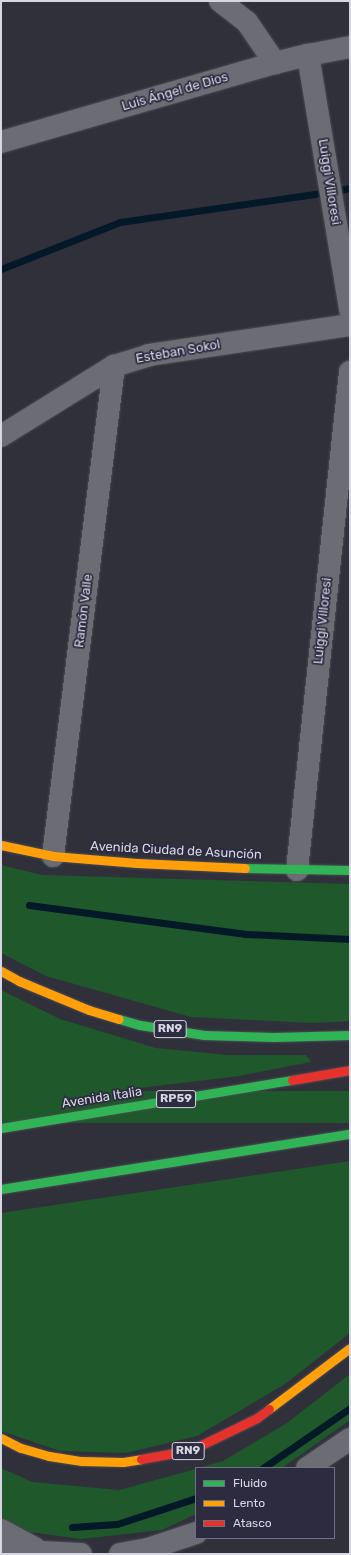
<!DOCTYPE html>
<meta charset="utf-8">
<style>
body{margin:0}
#map{position:relative;width:351px;height:1555px;overflow:hidden;background:#30303b;font-family:Rubik,sans-serif}
div>[style]{position:absolute}
.green>*{inset:0;background:#1f582a;transform-origin:0 0}
.stream>*{height:7px;margin:-3.5px;padding:0 3.5px;transform-origin:3.5px;border-radius:3.5px;background:#041927}
.roads{filter:drop-shadow(0 0 1px #4b4b54) drop-shadow(0 0 1px #4b4b54)}
.street>*{height:22px;margin:-11px;padding:0 11px;transform-origin:11px;border-radius:11px;background:#6c6c74}
.fast>*{height:9px;margin:-4.5px;padding:0 4.5px;transform-origin:4.5px;border-radius:4.5px;background:#30b455}
.slow>*{height:9px;margin:-4.5px;padding:0 4.5px;transform-origin:4.5px;border-radius:4.5px;background:#ff9f0a}
.jam>*{height:9px;margin:-4.5px;padding:0 4.5px;transform-origin:4.5px;border-radius:4.5px;background:#e5322d}
span{translate:-50% -50%;white-space:nowrap;text-align:center;line-height:1.15;-webkit-text-stroke:3.5px #2c2b40;paint-order:stroke}
.shield-label span{padding:1px 3px;background:#2c2b40;border:1px solid;border-radius:3px;-webkit-text-stroke-width:0}
.shield-label{font-size:12px;color:#d7d7e4;font-weight:700}
.street-label{font-size:13px;color:#d7d7e4}
.frame{position:absolute;inset:0;border:2px solid #d7d7e4;pointer-events:none}
.legend{position:absolute;left:195px;top:1467px;width:140px;height:72px;box-sizing:border-box;background:#2c2b40;border:1px solid #707082;margin:0;padding:5px 7px;list-style:none;font-size:12px;color:#d7d7e4}
.legend li{display:flex;align-items:center;gap:8px;height:20px}
.legend b{width:20px;border:1px solid #707082}
</style>
<div id="map">
<div class="green">
<div style="clip-path:polygon(1px 865px,42px 875px,350px 884px,350px 1021px,312px 1023px,191px 1017px,46px 976px,1px 953px)"></div>
<div style="clip-path:polygon(1px 990px,60px 1019px,156px 1048px,228px 1055px,306px 1055px,311px 1062px,239px 1076px,1px 1105px)"></div>
<div style="left:350px;top:1091px;width:32px;height:353px;rotate:90deg"></div>
<div style="clip-path:polygon(350px 1161px,350px 1333px,285px 1384px,197px 1436px,126px 1453px,60px 1451px,1px 1431px,1px 1213px)"></div>
<div style="clip-path:polygon(350px 1374px,350px 1420px,282px 1468px,199px 1468px,223px 1461px,287px 1423px)"></div>
<div style="clip-path:polygon(1px 1468px,32px 1482px,119px 1490px,196px 1469px,196px 1514px,162px 1530px,81px 1539px,30px 1532px,1px 1518px)"></div>
</div>
<div class="stream">
<div style="left:339px;top:190px;width:11px;rotate:-10deg"></div>
<div style="left:1px;top:269px;width:128px;rotate:-21.6deg"></div>
<div style="left:120px;top:222px;width:209px;rotate:-8.2deg"></div>
<div style="left:29px;top:905px;width:219px;rotate:7.6deg"></div>
<div style="left:246px;top:934px;width:104px;rotate:2.8deg"></div>
<div style="left:263px;top:1468px;width:106px;rotate:-34.6deg"></div>
<div style="left:72px;top:1527px;width:45px;rotate:-3.8deg"></div>
<div style="left:117px;top:1524px;width:83px;rotate:-18.2deg"></div>
</div>
<div class="roads">
<div class="street">
<div style="left:220px;top:1px;width:34px;rotate:38deg"></div>
<div style="left:247px;top:22px;width:50px;rotate:55.7deg"></div>
<div style="left:308px;top:55px;width:258px;rotate:80.6deg"></div>
<div style="left:1px;top:142px;width:285px;rotate:-16.1deg"></div>
<div style="left:275px;top:63px;width:34px;rotate:-14deg"></div>
<div style="left:308px;top:55px;width:43px;rotate:-10.8deg"></div>
<div style="left:1px;top:436px;width:133px;rotate:-31.8deg"></div>
<div style="left:114px;top:366px;width:37px;rotate:-17deg"></div>
<div style="left:149px;top:355px;width:203px;rotate:-8.5deg"></div>
<div style="left:53px;top:856px;width:494px;rotate:-82.9deg"></div>
<div style="left:297px;top:870px;width:501px;rotate:-83.93deg"></div>
<div style="left:307px;top:1468px;width:52px;rotate:-34deg"></div>
<div style="left:1px;top:1530px;width:38px;rotate:28deg"></div>
<div style="left:1px;top:1550px;width:80px;rotate:2.9deg"></div>
<div style="left:120px;top:1554px;width:28px;rotate:-10deg"></div>
<div style="left:148px;top:1549px;width:51px;rotate:-18.4deg"></div>
</div>
<div class="fast">
<div style="left:245px;top:868px;width:105px;rotate:1.1deg"></div>
<div style="left:119px;top:1019px;width:22px;rotate:16deg"></div>
<div style="left:140px;top:1025px;width:65px;rotate:8.9deg"></div>
<div style="left:204px;top:1035px;width:70px;rotate:1.6deg"></div>
<div style="left:274px;top:1037px;width:76px;rotate:-1.5deg"></div>
<div style="left:1px;top:1128px;width:295px;rotate:-9.4deg"></div>
<div style="left:1px;top:1189px;width:353px;rotate:-9deg"></div>
</div>
<div class="slow">
<div style="left:1px;top:845px;width:53px;rotate:11.9deg"></div>
<div style="left:53px;top:856px;width:84px;rotate:4.8deg"></div>
<div style="left:137px;top:863px;width:108px;rotate:2.7deg"></div>
<div style="left:1px;top:971px;width:21px;rotate:29deg"></div>
<div style="left:19px;top:981px;width:76px;rotate:22.5deg"></div>
<div style="left:89px;top:1010px;width:31px;rotate:17deg"></div>
<div style="left:269px;top:1409px;width:101px;rotate:-37deg"></div>
<div style="left:1px;top:1438px;width:22px;rotate:27deg"></div>
<div style="left:21px;top:1448px;width:29px;rotate:16deg"></div>
<div style="left:49px;top:1456px;width:33px;rotate:9deg"></div>
<div style="left:82px;top:1461px;width:41px;rotate:1.4deg"></div>
<div style="left:123px;top:1462px;width:18px;rotate:-9deg"></div>
</div>
<div class="jam">
<div style="left:292px;top:1080px;width:59px;rotate:-9.8deg"></div>
<div style="left:141px;top:1459px;width:51px;rotate:-10.2deg"></div>
<div style="left:191px;top:1450px;width:73px;rotate:-25.9deg"></div>
<div style="left:257px;top:1418px;width:15px;rotate:-37deg"></div>
</div>
</div>
<div class="shield-label">
<span style="left:170px;top:1029px">RN9</span>
<span style="left:176px;top:1099px">RP59</span>
<span style="left:188px;top:1451px">RN9</span>
</div>
<div class="street-label">
<span style="left:175px;top:92px;rotate:-16deg">Luis Ángel de Dios</span>
<span style="left:329px;top:182px;rotate:81deg">Luiggi Villoresi</span>
<span style="left:178px;top:352px;rotate:-10deg">Esteban Sokol</span>
<span style="left:84px;top:611px;rotate:-83deg">Ramón Valle</span>
<span style="left:323px;top:621px;rotate:-84deg">Luiggi Villoresi</span>
<span style="left:176px;top:851px;rotate:3deg">Avenida Ciudad de Asunción</span>
<span style="left:102px;top:1098px;rotate:-9deg">Avenida Italia</span>
</div>
<div class="frame"></div>
<ul class="legend">
<li><b style="height:5px;background:#30b455"></b>Fluido</li>
<li><b style="height:5px;background:#ff9f0a"></b>Lento</li>
<li><b style="height:5px;background:#e5322d"></b>Atasco</li>
</ul>
</div>
